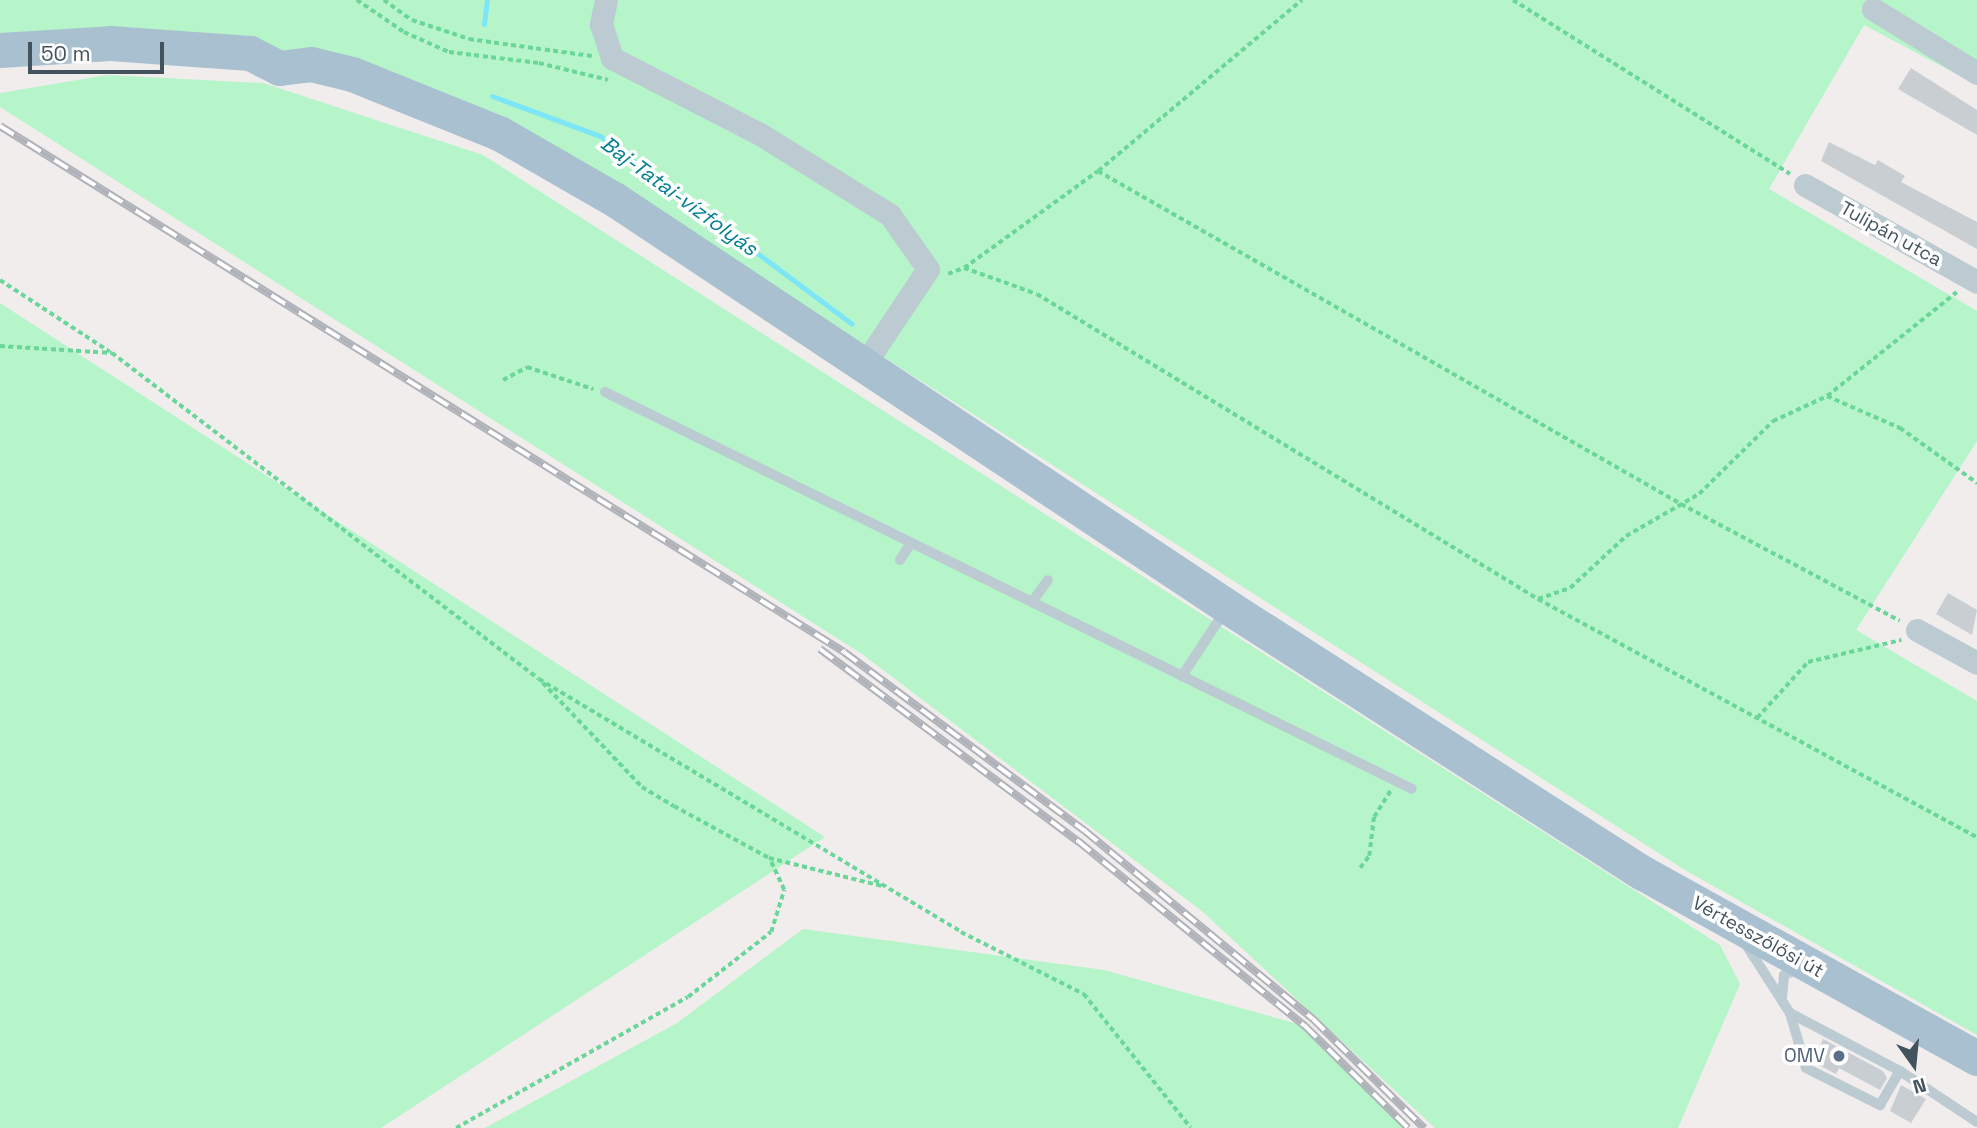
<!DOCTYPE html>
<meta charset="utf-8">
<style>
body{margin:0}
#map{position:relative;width:1977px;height:1128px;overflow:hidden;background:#f1eded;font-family:"Space Grotesk",sans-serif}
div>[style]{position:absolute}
.green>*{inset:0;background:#b6f4c9}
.stream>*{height:5px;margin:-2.5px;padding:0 2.5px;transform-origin:2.5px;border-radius:2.5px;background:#7de6f6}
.building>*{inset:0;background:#c9ced3}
.path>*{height:3.5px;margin-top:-1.75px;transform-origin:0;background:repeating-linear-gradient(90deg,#6ad699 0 5px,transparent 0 8.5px)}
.lane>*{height:10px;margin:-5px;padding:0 5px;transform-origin:5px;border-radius:5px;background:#bccad2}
.street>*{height:23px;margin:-11.5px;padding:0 11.5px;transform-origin:11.5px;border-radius:11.5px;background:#bccad2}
.primary>*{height:35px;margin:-17.5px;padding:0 17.5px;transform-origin:17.5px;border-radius:17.5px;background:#a9c0d0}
.rail>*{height:8px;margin-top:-4px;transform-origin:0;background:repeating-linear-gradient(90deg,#fff 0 16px,#afb3b9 0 32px);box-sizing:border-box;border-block:2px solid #afb3b9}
.dots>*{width:19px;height:19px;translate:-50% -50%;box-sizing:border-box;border:4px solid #fff;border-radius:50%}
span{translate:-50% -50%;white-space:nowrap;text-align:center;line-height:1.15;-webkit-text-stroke:7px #fff;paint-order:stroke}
.street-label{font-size:19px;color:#43535d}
.service-label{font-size:19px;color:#4e5e75}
.right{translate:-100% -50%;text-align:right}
.water-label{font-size:21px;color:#037f93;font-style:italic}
.north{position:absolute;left:1879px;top:1030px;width:70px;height:70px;-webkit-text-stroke:5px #fff;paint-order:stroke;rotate:165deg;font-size:19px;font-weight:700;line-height:28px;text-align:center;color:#43535d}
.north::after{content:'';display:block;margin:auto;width:24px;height:32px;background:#43535d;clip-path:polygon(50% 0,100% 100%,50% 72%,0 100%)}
.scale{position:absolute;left:28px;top:42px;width:136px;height:32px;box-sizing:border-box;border:4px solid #43535d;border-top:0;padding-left:9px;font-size:21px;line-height:24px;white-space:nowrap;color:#43535d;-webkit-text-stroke:5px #fff;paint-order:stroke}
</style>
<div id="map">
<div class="green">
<div style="clip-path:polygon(0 0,1977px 0,1977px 85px,1864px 25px,1769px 189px,1977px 311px,1977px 441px,1856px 630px,1977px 701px,1977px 1035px,1685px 870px,704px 242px,352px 74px,0 50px)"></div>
<div style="clip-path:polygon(107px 75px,263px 83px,483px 155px,1720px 945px,1740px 984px,1678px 1128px,1435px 1128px,1203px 912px,862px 654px,0 107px,0 93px)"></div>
<div style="clip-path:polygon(0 303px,825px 837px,381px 1128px,0 1128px)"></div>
<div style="clip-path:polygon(803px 929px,1104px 970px,1305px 1026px,1408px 1128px,485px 1128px,677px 1023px)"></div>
</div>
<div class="stream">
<div style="left:484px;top:24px;width:24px;rotate:-83deg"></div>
<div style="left:492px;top:96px;width:115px;rotate:20.3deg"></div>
<div style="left:600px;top:136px;width:314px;rotate:36.7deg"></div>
</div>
<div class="building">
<div style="clip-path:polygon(1911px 68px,1977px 110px,1977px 135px,1898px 89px)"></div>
<div style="clip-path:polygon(1829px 142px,1875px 165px,1878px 160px,1905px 176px,1901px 182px,1977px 222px,1977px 249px,1821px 161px)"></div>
<div style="clip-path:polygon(1948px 593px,1977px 610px,1972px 635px,1936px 614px)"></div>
<div style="clip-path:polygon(1823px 1039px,1883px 1071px,1887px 1078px,1880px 1090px,1839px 1068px,1836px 1074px,1813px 1062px)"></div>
<div style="clip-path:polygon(1901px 1085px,1926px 1099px,1911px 1123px,1890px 1111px)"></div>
</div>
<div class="path">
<div style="left:357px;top:0;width:57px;rotate:34.2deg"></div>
<div style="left:404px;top:32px;width:49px;rotate:24deg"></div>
<div style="left:449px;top:52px;width:91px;rotate:7deg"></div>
<div style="left:539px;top:63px;width:71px;rotate:13.8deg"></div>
<div style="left:384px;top:0;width:34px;rotate:36deg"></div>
<div style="left:412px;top:20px;width:60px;rotate:18.4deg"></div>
<div style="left:469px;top:39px;width:124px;rotate:7.9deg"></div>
<div style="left:1513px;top:0;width:327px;rotate:32.1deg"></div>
<div style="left:1098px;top:171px;width:671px;rotate:29.73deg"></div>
<div style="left:1681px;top:504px;width:248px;rotate:28.1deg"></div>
<div style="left:964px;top:268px;width:165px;rotate:-35.9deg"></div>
<div style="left:1098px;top:171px;width:266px;rotate:-40deg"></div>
<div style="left:948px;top:274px;width:17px;rotate:-21deg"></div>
<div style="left:964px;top:268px;width:77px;rotate:19.6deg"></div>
<div style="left:1037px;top:294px;width:587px;rotate:31.33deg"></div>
<div style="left:1538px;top:599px;width:499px;rotate:28.5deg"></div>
<div style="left:0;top:280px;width:131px;rotate:33.2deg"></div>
<div style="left:0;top:346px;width:112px;rotate:3.6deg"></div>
<div style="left:112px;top:353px;width:537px;rotate:37.36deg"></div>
<div style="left:539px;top:679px;width:492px;rotate:30.9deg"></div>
<div style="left:961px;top:932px;width:138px;rotate:26.8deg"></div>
<div style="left:1084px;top:994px;width:171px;rotate:51.4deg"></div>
<div style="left:503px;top:380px;width:27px;rotate:-28deg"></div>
<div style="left:527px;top:367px;width:70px;rotate:18.4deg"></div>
<div style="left:1827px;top:396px;width:166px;rotate:-38.7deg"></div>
<div style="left:1538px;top:599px;width:34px;rotate:-19deg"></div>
<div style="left:1570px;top:588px;width:76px;rotate:-42.9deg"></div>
<div style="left:1626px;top:536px;width:84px;rotate:-29.9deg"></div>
<div style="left:1699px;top:494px;width:104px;rotate:-44.6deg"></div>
<div style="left:1773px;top:421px;width:60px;rotate:-24.8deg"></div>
<div style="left:1827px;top:396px;width:80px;rotate:23.7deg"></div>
<div style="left:1900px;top:428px;width:95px;rotate:35.5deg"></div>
<div style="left:543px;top:683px;width:144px;rotate:46.4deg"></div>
<div style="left:642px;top:787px;width:37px;rotate:31deg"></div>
<div style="left:674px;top:806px;width:108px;rotate:28.7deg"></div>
<div style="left:769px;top:858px;width:116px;rotate:13.9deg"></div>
<div style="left:1757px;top:718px;width:76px;rotate:-47.7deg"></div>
<div style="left:1808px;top:662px;width:96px;rotate:-13.3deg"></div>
<div style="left:1360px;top:868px;width:15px;rotate:-53deg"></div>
<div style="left:1369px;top:856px;width:39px;rotate:-83deg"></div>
<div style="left:1374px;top:817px;width:31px;rotate:-58deg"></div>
<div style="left:456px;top:1128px;width:266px;rotate:-29.5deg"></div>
<div style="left:688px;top:997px;width:105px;rotate:-38.1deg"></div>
<div style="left:771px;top:932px;width:44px;rotate:-72.8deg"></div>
<div style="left:784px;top:890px;width:35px;rotate:-115deg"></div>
</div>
<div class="lane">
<div style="left:605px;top:392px;width:899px;rotate:26.19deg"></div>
<div style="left:900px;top:560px;width:20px;rotate:-57deg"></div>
<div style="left:1032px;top:602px;width:27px;rotate:-54deg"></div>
<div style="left:1182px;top:676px;width:77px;rotate:-56.7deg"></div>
<div style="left:1745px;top:943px;width:83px;rotate:57.3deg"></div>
<div style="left:1790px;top:1013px;width:124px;rotate:27.8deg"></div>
<div style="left:1900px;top:1071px;width:92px;rotate:33.5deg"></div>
<div style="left:1782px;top:998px;width:23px;rotate:-85deg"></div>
<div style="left:1784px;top:975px;width:15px;rotate:-23deg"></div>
<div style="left:1790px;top:1013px;width:57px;rotate:73.8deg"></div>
<div style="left:1806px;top:1068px;width:83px;rotate:26.6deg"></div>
<div style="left:1880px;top:1105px;width:39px;rotate:-60deg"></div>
</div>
<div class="street">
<div style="left:606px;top:0;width:25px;rotate:102deg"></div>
<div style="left:601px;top:24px;width:36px;rotate:72deg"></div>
<div style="left:612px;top:58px;width:166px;rotate:27.2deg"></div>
<div style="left:760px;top:134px;width:153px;rotate:31.9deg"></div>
<div style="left:890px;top:215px;width:66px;rotate:54.9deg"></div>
<div style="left:928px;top:269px;width:115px;rotate:123.7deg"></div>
<div style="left:1873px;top:9px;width:122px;rotate:31.6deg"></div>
<div style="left:1805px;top:185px;width:197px;rotate:29.4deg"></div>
<div style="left:1917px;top:630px;width:68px;rotate:28.8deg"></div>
</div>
<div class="primary">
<div style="left:0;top:50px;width:110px;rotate:-3.6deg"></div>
<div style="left:110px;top:43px;width:140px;rotate:4.1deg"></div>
<div style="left:250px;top:53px;width:33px;rotate:27deg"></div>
<div style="left:279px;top:68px;width:32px;rotate:-7deg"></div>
<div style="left:311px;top:64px;width:42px;rotate:13.7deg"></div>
<div style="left:352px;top:74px;width:158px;rotate:21.9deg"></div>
<div style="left:499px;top:133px;width:133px;rotate:29.9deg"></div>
<div style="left:614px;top:199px;width:737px;rotate:33.6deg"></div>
<div style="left:1228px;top:607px;width:493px;rotate:32.7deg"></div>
<div style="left:1643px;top:873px;width:382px;rotate:29deg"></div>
</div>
<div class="rail">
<div style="left:0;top:126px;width:994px;rotate:31.93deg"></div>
<div style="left:844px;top:652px;width:300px;rotate:36.6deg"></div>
<div style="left:1085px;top:831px;width:296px;rotate:39.5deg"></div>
<div style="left:1313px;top:1019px;width:156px;rotate:44.5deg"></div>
<div style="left:820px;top:649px;width:322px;rotate:36.7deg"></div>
<div style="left:1078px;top:841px;width:293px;rotate:39.2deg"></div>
<div style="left:1305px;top:1026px;width:145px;rotate:44.7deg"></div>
</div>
<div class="dots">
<div style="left:1839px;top:1056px;background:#5c6f8a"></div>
</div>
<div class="street-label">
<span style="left:1891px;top:234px;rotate:29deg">Tulipán utca</span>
<span style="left:1758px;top:937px;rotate:29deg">Vértesszőlősi út</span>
</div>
<div class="service-label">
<span class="right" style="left:1825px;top:1056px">OMV</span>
</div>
<div class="water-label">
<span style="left:679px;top:196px;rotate:36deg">Baj-Tatai-vízfolyás</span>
</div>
<div class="north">N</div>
<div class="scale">50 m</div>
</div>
